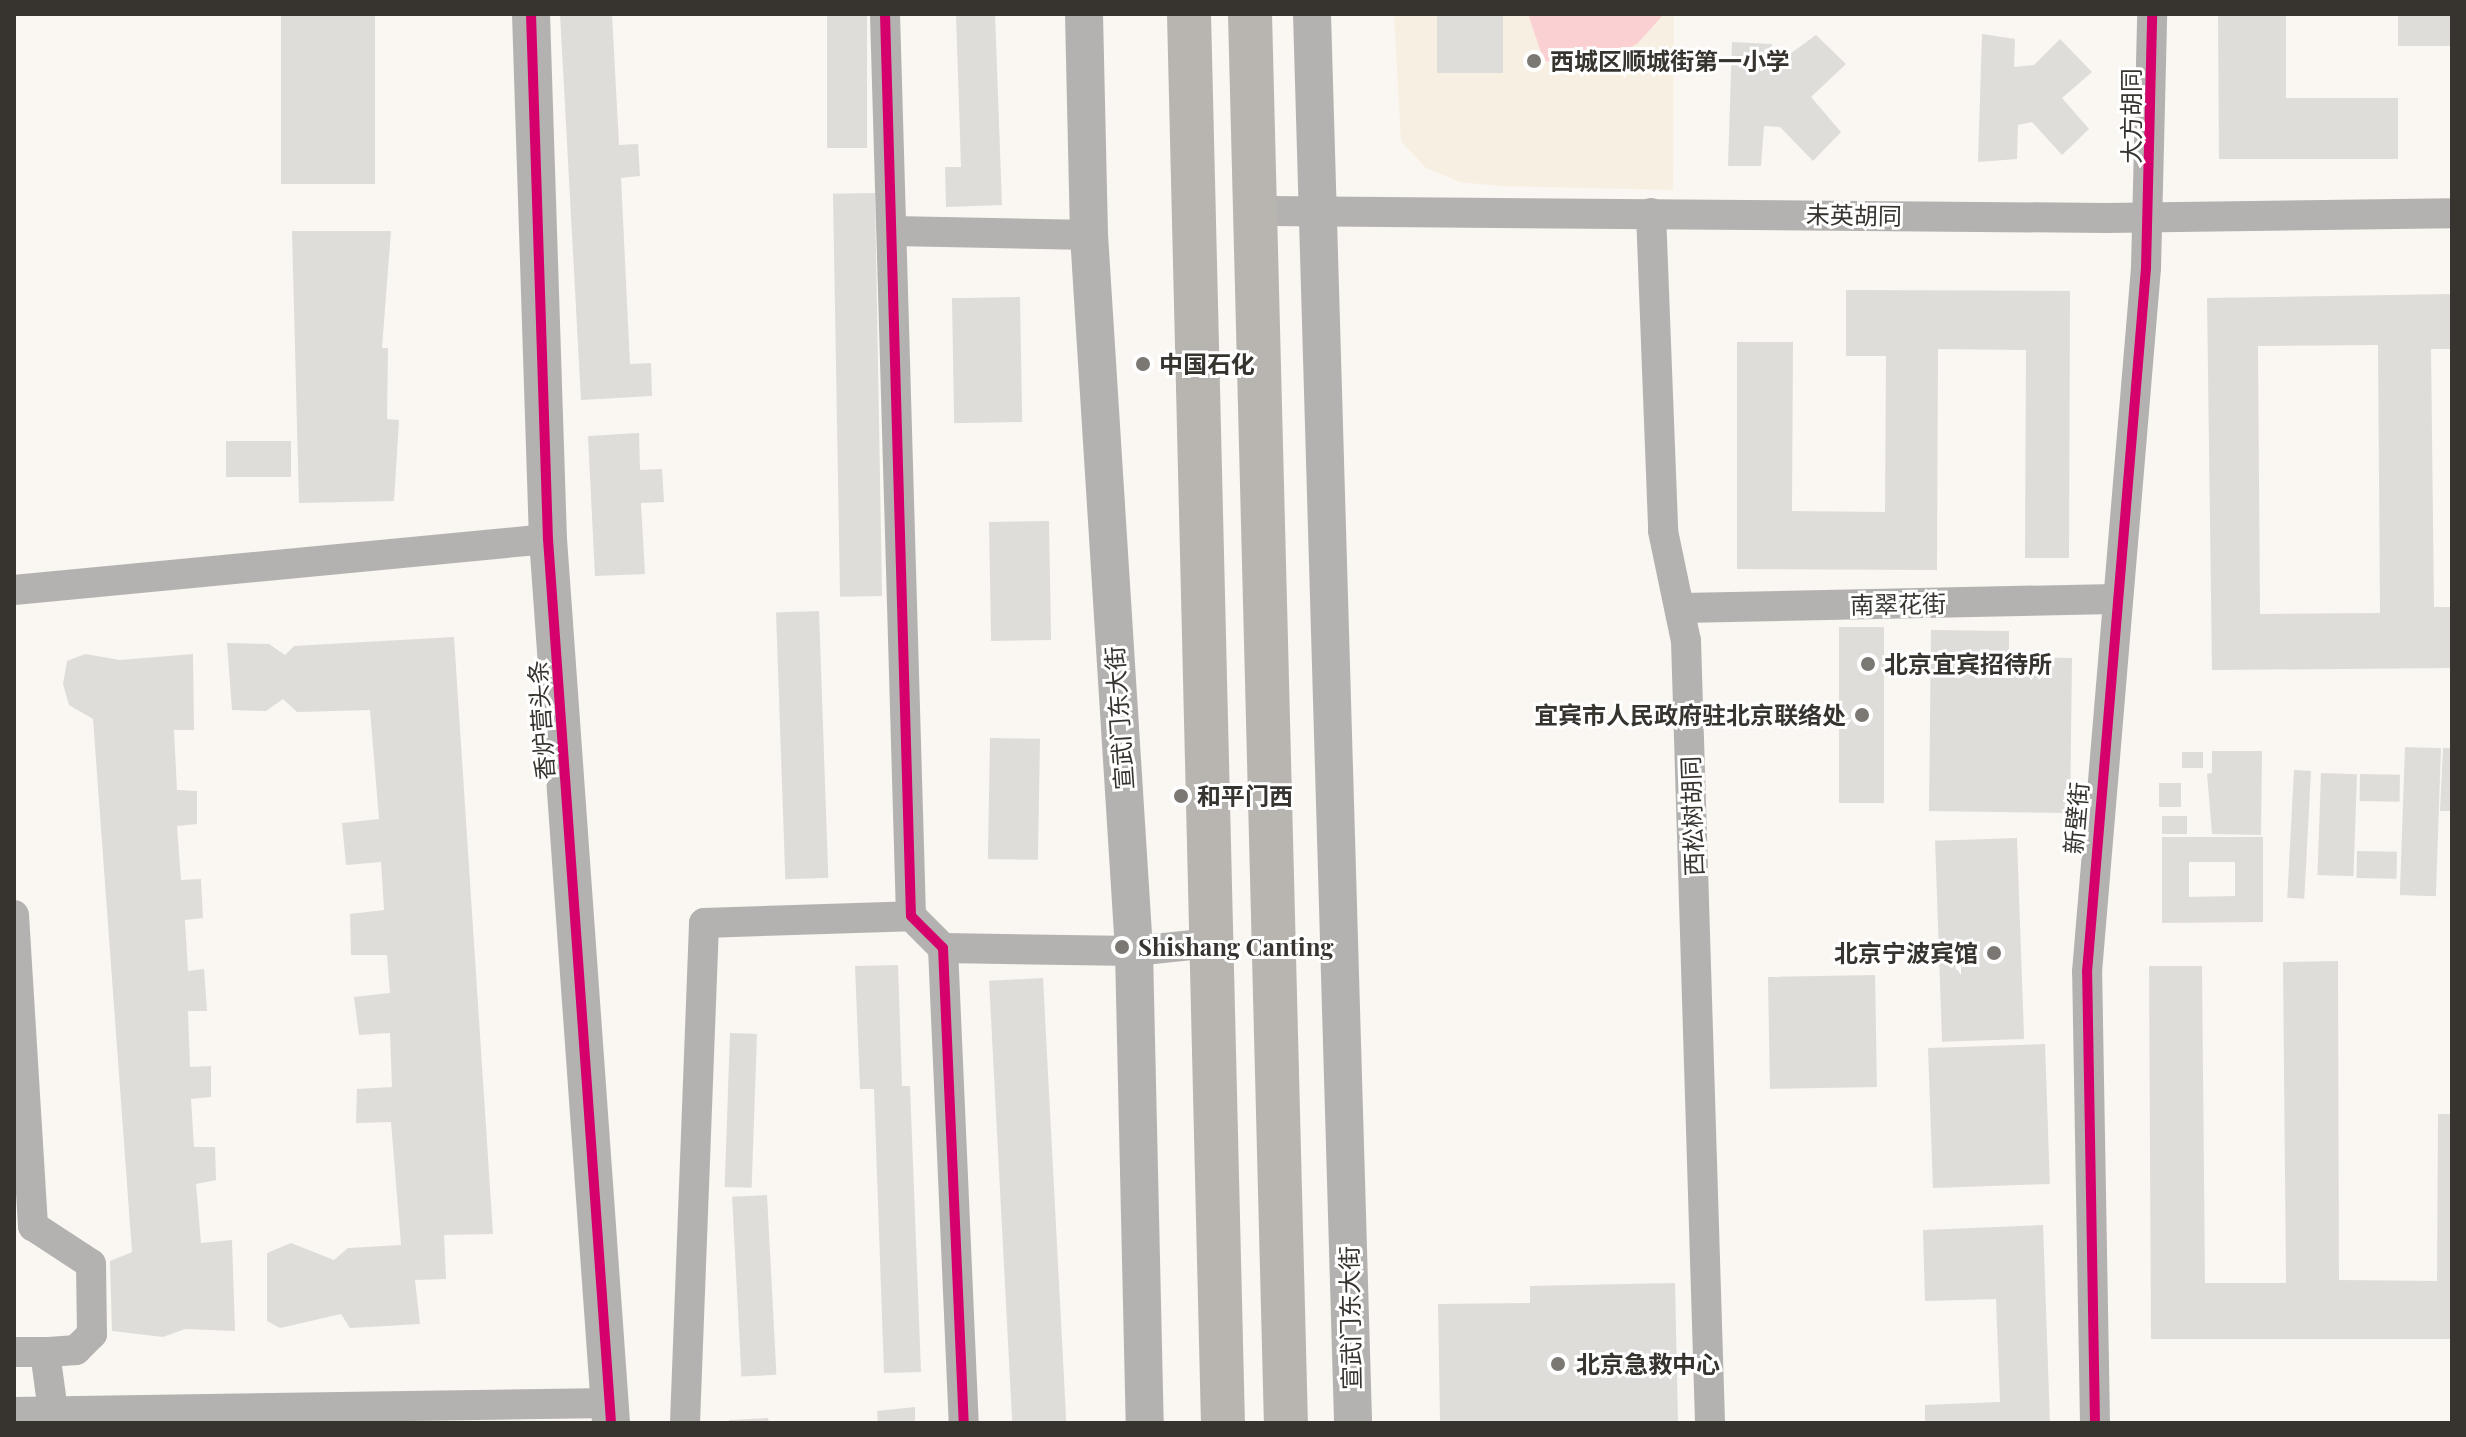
<!DOCTYPE html>
<meta charset="utf-8">
<style>
body{margin:0}
#map{position:relative;width:2466px;height:1437px;overflow:hidden;background:#faf6f1;font-family:"Playfair Display","Noto Sans SC",serif}
div>[style]{position:absolute}
.built>*{inset:0;background:#f7efe1}
.green>*{inset:0;background:#fbd0d3}
.building>*{inset:0;background:#dfddd9;transform-origin:0 0}
.minor>*{height:30px;margin:-15px;padding:0 15px;transform-origin:15px;border-radius:15px;background:#b4b2b0}
.tertiary>*{height:38px;margin:-19px;padding:0 19px;transform-origin:19px;border-radius:19px;background:#b4b2b0}
.primary>*{height:44px;margin:-22px;padding:0 22px;transform-origin:22px;border-radius:22px;background:#b8b5b1}
.cycleway>*{height:10px;margin:-5px;padding:0 5px;transform-origin:5px;border-radius:5px;background:#d6006c}
.dots>*{width:22px;height:22px;translate:-50% -50%;box-sizing:border-box;border:4px solid #fff;border-radius:50%}
span{translate:-50% -50%;white-space:nowrap;text-align:center;line-height:1.15;-webkit-text-stroke:6px #fff;paint-order:stroke}
.poi-label{font-size:24px;color:#37342f;font-weight:700}
.left{translate:0 -50%;text-align:left}
.right{translate:-100% -50%;text-align:right}
.street-label{font-size:24px;color:#37342f}
.frame{position:absolute;inset:0;border:16px solid #37342f;pointer-events:none}
</style>
<div id="map">
<div class="built">
<div style="clip-path:polygon(1394px 14px,1674px 14px,1673px 190px,1498px 186px,1460px 182px,1426px 168px,1401px 141px)"></div>
</div>
<div class="green">
<div style="clip-path:polygon(1528px 14px,1664px 14px,1637px 44px,1593px 65px,1544px 61px)"></div>
</div>
<div class="building">
<div style="left:281px;top:14px;width:94px;height:170px"></div>
<div style="clip-path:polygon(560px 14px,612px 14px,619px 145px,638px 144px,640px 176px,621px 178px,630px 364px,651px 363px,652px 396px,581px 400px)"></div>
<div style="left:827px;top:14px;width:40px;height:134px"></div>
<div style="clip-path:polygon(956px 14px,995px 14px,1002px 205px,946px 207px,945px 167px,961px 167px)"></div>
<div style="left:1437px;top:14px;width:66px;height:59px"></div>
<div style="clip-path:polygon(2218px 14px,2286px 14px,2286px 98px,2398px 98px,2398px 159px,2219px 159px)"></div>
<div style="left:2398px;top:14px;width:54px;height:32px"></div>
<div style="clip-path:polygon(1982px 34px,2015px 39px,2014px 67px,2034px 65px,2060px 39px,2092px 72px,2062px 98px,2089px 129px,2062px 155px,2032px 122px,2018px 125px,2017px 159px,1978px 162px)"></div>
<div style="clip-path:polygon(1816px 35px,1846px 64px,1811px 97px,1841px 132px,1813px 161px,1780px 127px,1764px 126px,1761px 166px,1728px 166px,1732px 42px,1772px 44px,1771px 68px)"></div>
<div style="left:875px;top:193px;width:403px;height:42px;rotate:89deg"></div>
<div style="clip-path:polygon(292px 231px,391px 231px,382px 348px,388px 348px,387px 419px,399px 420px,394px 501px,299px 503px)"></div>
<div style="clip-path:polygon(1846px 290px,2070px 291px,2069px 558px,2025px 558px,2026px 350px,1938px 349px,1937px 570px,1737px 569px,1737px 342px,1793px 342px,1792px 511px,1885px 512px,1886px 356px,1846px 356px)"></div>
<div style="clip-path:polygon(evenodd,2452px 294px,2452px 349px,2431px 349px,2434px 607px,2452px 607px,2452px 668px,2212px 670px,2207px 298px,2452px 294px,2378px 345px,2380px 613px,2260px 614px,2258px 346px,2378px 345px)"></div>
<div style="left:1020px;top:297px;width:125px;height:68px;rotate:89deg"></div>
<div style="clip-path:polygon(639px 433px,640px 470px,662px 469px,664px 502px,641px 503px,645px 574px,595px 576px,588px 436px)"></div>
<div style="left:226px;top:441px;width:65px;height:36px"></div>
<div style="left:1049px;top:521px;width:119px;height:60px;rotate:89deg"></div>
<div style="left:819px;top:611px;width:267px;height:43px;rotate:88deg"></div>
<div style="left:1839px;top:627px;width:45px;height:176px"></div>
<div style="clip-path:polygon(1931px 630px,2009px 631px,2009px 657px,2072px 658px,2070px 813px,1929px 811px)"></div>
<div style="clip-path:polygon(454px 637px,493px 1234px,444px 1235px,446px 1279px,415px 1280px,420px 1324px,350px 1328px,341px 1314px,280px 1328px,267px 1321px,267px 1253px,291px 1243px,334px 1260px,348px 1248px,401px 1245px,391px 1122px,356px 1123px,357px 1089px,392px 1087px,390px 1033px,359px 1035px,354px 997px,390px 993px,387px 955px,351px 955px,350px 914px,384px 910px,381px 862px,346px 865px,342px 823px,379px 819px,370px 710px,297px 712px,283px 699px,266px 711px,232px 710px,227px 643px,269px 644px,285px 655px,294px 646px)"></div>
<div style="clip-path:polygon(85px 654px,120px 660px,193px 654px,194px 730px,174px 730px,177px 790px,197px 791px,197px 824px,177px 826px,181px 880px,201px 879px,203px 918px,185px 920px,188px 971px,204px 969px,207px 1011px,188px 1011px,190px 1067px,211px 1066px,211px 1097px,191px 1099px,194px 1147px,215px 1147px,216px 1180px,196px 1184px,201px 1243px,232px 1240px,235px 1331px,185px 1329px,163px 1337px,112px 1331px,110px 1261px,132px 1252px,93px 719px,69px 705px,63px 684px,67px 661px)"></div>
<div style="left:990px;top:738px;width:50px;height:121px;rotate:1deg"></div>
<div style="left:2405px;top:747px;width:36px;height:148px;rotate:2deg"></div>
<div style="clip-path:polygon(2443px 748px,2452px 748px,2452px 811px,2440px 811px)"></div>
<div style="clip-path:polygon(2212px 751px,2262px 751px,2261px 835px,2212px 834px,2207px 774px,2212px 773px)"></div>
<div style="left:2182px;top:752px;width:21px;height:16px"></div>
<div style="left:2294px;top:770px;width:17px;height:128px;rotate:3deg"></div>
<div style="left:2321px;top:773px;width:36px;height:102px;rotate:2deg"></div>
<div style="left:2360px;top:774px;width:40px;height:27px;rotate:1deg"></div>
<div style="left:2159px;top:783px;width:22px;height:24px"></div>
<div style="left:2162px;top:816px;width:25px;height:18px"></div>
<div style="clip-path:polygon(evenodd,2162px 837px,2263px 837px,2263px 922px,2162px 923px,2162px 837px,2189px 862px,2235px 862px,2235px 896px,2189px 897px,2189px 862px)"></div>
<div style="left:2017px;top:838px;width:201px;height:82px;rotate:88deg"></div>
<div style="left:2357px;top:851px;width:40px;height:27px;rotate:1deg"></div>
<div style="clip-path:polygon(2338px 961px,2339px 1280px,2437px 1281px,2438px 1114px,2452px 1114px,2452px 1339px,2151px 1339px,2149px 966px,2202px 966px,2205px 1283px,2286px 1283px,2283px 962px)"></div>
<div style="clip-path:polygon(898px 965px,902px 1086px,910px 1086px,921px 1372px,884px 1373px,874px 1089px,860px 1089px,855px 966px)"></div>
<div style="left:1875px;top:975px;width:112px;height:107px;rotate:89deg"></div>
<div style="left:1043px;top:978px;width:446px;height:54px;rotate:87deg"></div>
<div style="left:730px;top:1033px;width:27px;height:154px;rotate:2deg"></div>
<div style="left:2045px;top:1044px;width:140px;height:117px;rotate:88deg"></div>
<div style="left:767px;top:1195px;width:180px;height:35px;rotate:87deg"></div>
<div style="clip-path:polygon(2043px 1225px,2050px 1423px,1925px 1423px,1925px 1405px,2000px 1402px,1996px 1299px,1925px 1301px,1923px 1230px)"></div>
<div style="clip-path:polygon(1675px 1283px,1678px 1423px,1440px 1423px,1438px 1304px,1530px 1303px,1530px 1286px)"></div>
<div style="clip-path:polygon(915px 1407px,915px 1423px,878px 1423px,877px 1411px)"></div>
<div style="clip-path:polygon(768px 1418px,769px 1423px,729px 1423px,729px 1420px)"></div>
</div>
<div class="minor">
<div style="left:885px;top:14px;width:902px;rotate:88.35deg"></div>
<div style="left:911px;top:916px;width:45px;rotate:45deg"></div>
<div style="left:943px;top:948px;width:475px;rotate:87.5deg"></div>
<div style="left:1256px;top:211px;width:850px;rotate:0.47deg"></div>
<div style="left:2106px;top:218px;width:346px;rotate:-0.8deg"></div>
<div style="left:1651px;top:213px;width:318px;rotate:87.8deg"></div>
<div style="left:1663px;top:531px;width:112px;rotate:78.2deg"></div>
<div style="left:1686px;top:641px;width:782px;rotate:88.24deg"></div>
<div style="left:893px;top:231px;width:196px;rotate:1.2deg"></div>
<div style="left:14px;top:590px;width:536px;rotate:-5.46deg"></div>
<div style="left:1682px;top:608px;width:433px;rotate:-1.2deg"></div>
<div style="left:14px;top:915px;width:312px;rotate:86.5deg"></div>
<div style="left:33px;top:1226px;width:69px;rotate:33.2deg"></div>
<div style="left:91px;top:1264px;width:70px;rotate:89.2deg"></div>
<div style="left:92px;top:1334px;width:23px;rotate:135deg"></div>
<div style="left:76px;top:1350px;width:31px;rotate:176deg"></div>
<div style="left:45px;top:1352px;width:60px;rotate:82.3deg"></div>
<div style="left:943px;top:948px;width:191px;rotate:0.9deg"></div>
<div style="left:1134px;top:951px;width:77px;rotate:-5.9deg"></div>
<div style="left:14px;top:1352px;width:31px"></div>
<div style="left:14px;top:1412px;width:596px;rotate:-0.87deg"></div>
<div style="left:685px;top:1423px;width:500px;rotate:-87.82deg"></div>
<div style="left:704px;top:923px;width:207px;rotate:-1.9deg"></div>
<div style="left:2095px;top:1423px;width:451px;rotate:-91deg"></div>
<div style="left:2087px;top:972px;width:706px;rotate:-85.21deg"></div>
<div style="left:2146px;top:268px;width:254px;rotate:-88.6deg"></div>
</div>
<div class="tertiary">
<div style="left:531px;top:14px;width:525px;rotate:88.15deg"></div>
<div style="left:548px;top:539px;width:886px;rotate:85.92deg"></div>
<div style="left:1084px;top:14px;width:221px;rotate:88.7deg"></div>
<div style="left:1089px;top:235px;width:717px;rotate:86.4deg"></div>
<div style="left:1134px;top:951px;width:472px;rotate:88.7deg"></div>
<div style="left:1312px;top:14px;width:1410px;rotate:88.33deg"></div>
</div>
<div class="primary">
<div style="left:1189px;top:14px;width:1409px;rotate:88.62deg"></div>
<div style="left:1250px;top:14px;width:1409px;rotate:88.54deg"></div>
</div>
<div class="cycleway">
<div style="left:531px;top:14px;width:525px;rotate:88.15deg"></div>
<div style="left:548px;top:539px;width:886px;rotate:85.92deg"></div>
<div style="left:885px;top:14px;width:902px;rotate:88.35deg"></div>
<div style="left:911px;top:916px;width:45px;rotate:45deg"></div>
<div style="left:943px;top:948px;width:475px;rotate:87.5deg"></div>
<div style="left:2095px;top:1423px;width:451px;rotate:-91deg"></div>
<div style="left:2087px;top:972px;width:706px;rotate:-85.21deg"></div>
<div style="left:2146px;top:268px;width:254px;rotate:-88.6deg"></div>
</div>
<div class="dots">
<div style="left:1534px;top:61px;background:#7b7873"></div>
<div style="left:1143px;top:364px;background:#7b7873"></div>
<div style="left:1868px;top:664px;background:#7b7873"></div>
<div style="left:1862px;top:715px;background:#7b7873"></div>
<div style="left:1181px;top:796px;background:#7b7873"></div>
<div style="left:1122px;top:947px;background:#7b7873"></div>
<div style="left:1994px;top:953px;background:#7b7873"></div>
<div style="left:1558px;top:1364px;background:#7b7873"></div>
</div>
<div class="poi-label">
<span class="left" style="left:1550px;top:61px">西城区顺城街第一小学</span>
<span class="left" style="left:1159px;top:364px">中国石化</span>
<span class="left" style="left:1884px;top:664px">北京宜宾招待所</span>
<span class="right" style="left:1846px;top:715px">宜宾市人民政府驻北京联络处</span>
<span class="left" style="left:1197px;top:796px">和平门西</span>
<span class="left" style="left:1138px;top:947px">Shishang Canting</span>
<span class="right" style="left:1978px;top:953px">北京宁波宾馆</span>
<span class="left" style="left:1576px;top:1364px">北京急救中心</span>
</div>
<div class="street-label">
<span style="left:2131px;top:116px;rotate:-90deg">大方胡同</span>
<span style="left:1854px;top:215px;rotate:1deg">未英胡同</span>
<span style="left:1898px;top:604px;rotate:-1deg">南翠花街</span>
<span style="left:1119px;top:718px;rotate:-94deg">宣武门东大街</span>
<span style="left:541px;top:720px;rotate:-94deg">香炉营头条</span>
<span style="left:1692px;top:816px;rotate:-92deg">西松树胡同</span>
<span style="left:2076px;top:818px;rotate:-85deg">新壁街</span>
<span style="left:1350px;top:1318px;rotate:-91deg">宣武门东大街</span>
</div>
<div class="frame"></div>
</div>
